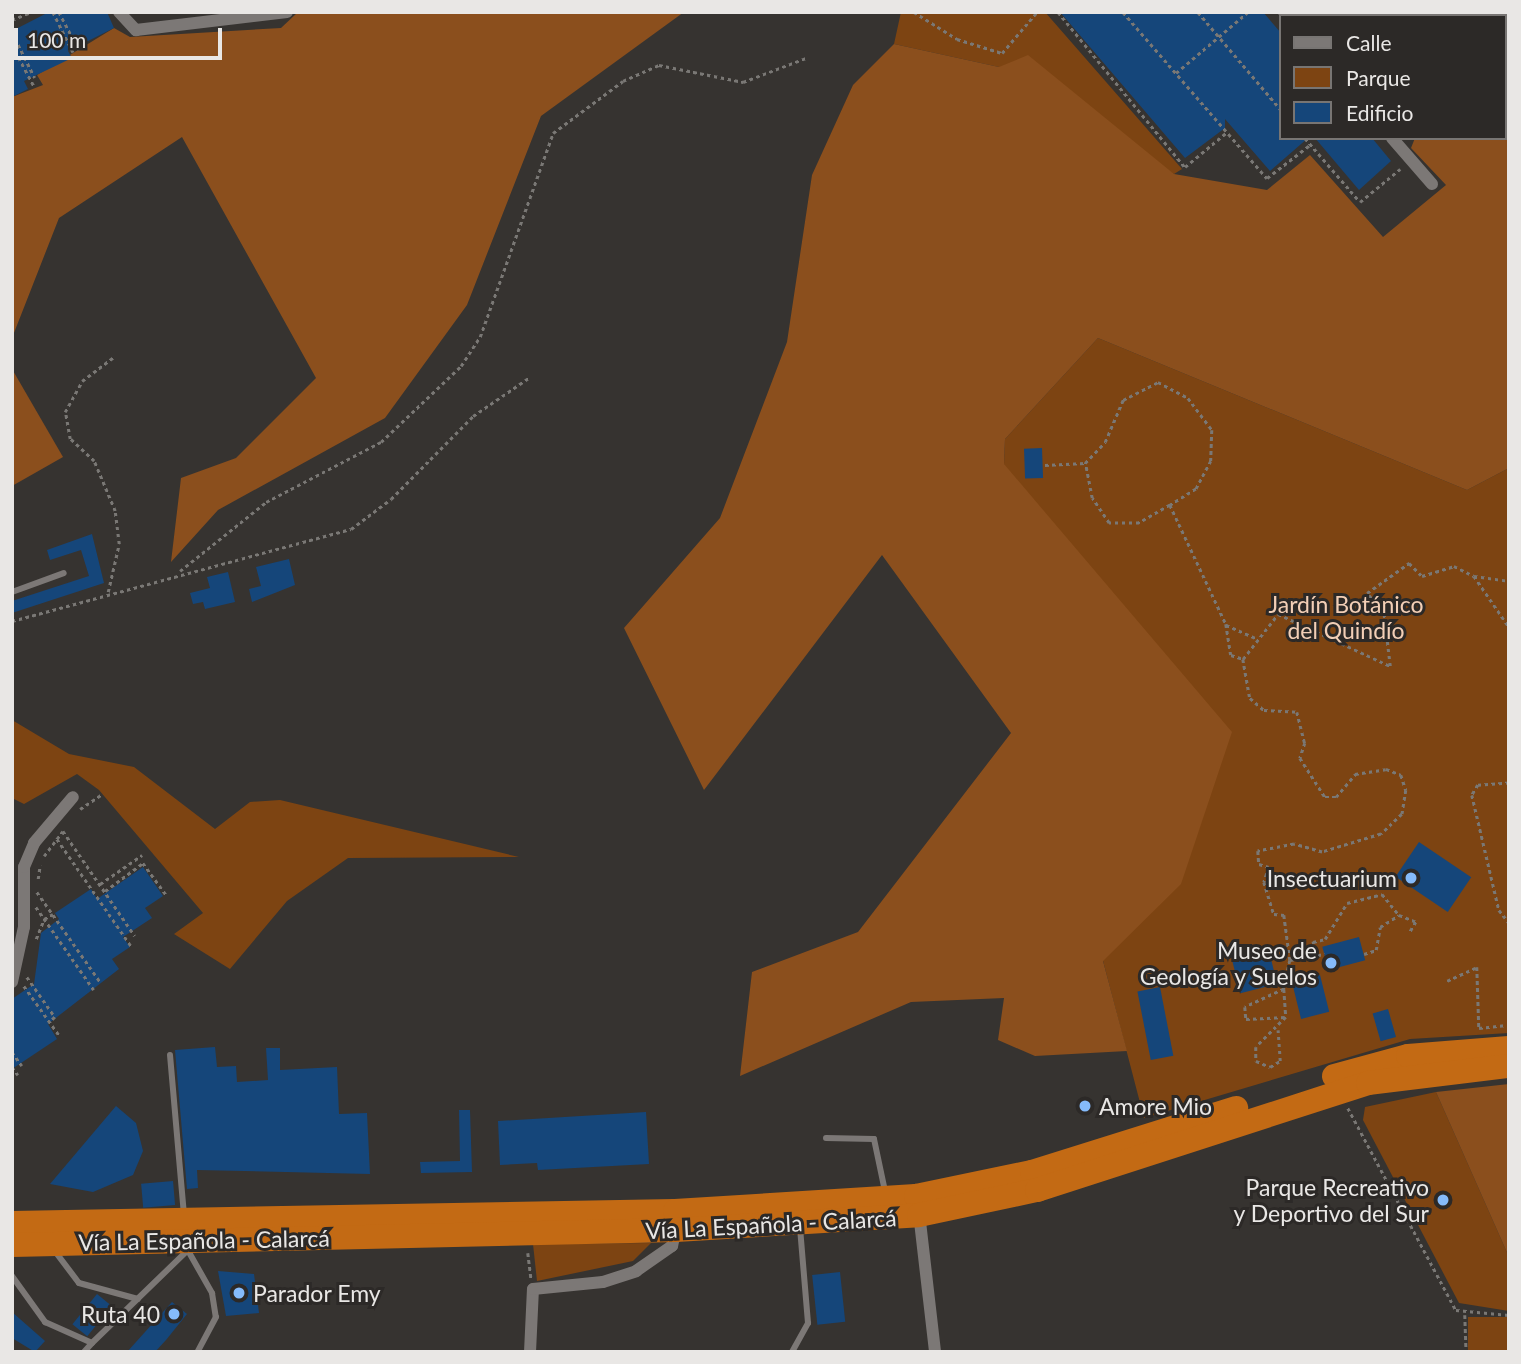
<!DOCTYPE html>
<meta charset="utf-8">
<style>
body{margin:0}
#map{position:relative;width:1521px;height:1364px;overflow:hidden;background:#363330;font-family:Lato,sans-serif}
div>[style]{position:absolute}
.green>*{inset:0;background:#7d4412;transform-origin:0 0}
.forest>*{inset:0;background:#8b4f1d}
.building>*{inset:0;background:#15467a;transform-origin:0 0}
.path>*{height:2.5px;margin-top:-1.25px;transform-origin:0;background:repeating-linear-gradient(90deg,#7a7875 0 3.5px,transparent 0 7px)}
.lane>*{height:6px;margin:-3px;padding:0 3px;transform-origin:3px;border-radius:3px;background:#7c7876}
.street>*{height:12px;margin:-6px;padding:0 6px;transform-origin:6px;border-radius:6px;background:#7c7876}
.highway>*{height:24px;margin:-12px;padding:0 12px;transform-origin:12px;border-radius:12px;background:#c36a14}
.dots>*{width:19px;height:19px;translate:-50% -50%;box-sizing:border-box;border:4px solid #2c2927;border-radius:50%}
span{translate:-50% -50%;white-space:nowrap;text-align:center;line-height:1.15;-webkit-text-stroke:6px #2c2927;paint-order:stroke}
.park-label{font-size:23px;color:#f3cfb6}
.poi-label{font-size:23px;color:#e9e7e5}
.right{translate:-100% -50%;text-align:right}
.left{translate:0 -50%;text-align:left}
.street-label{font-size:23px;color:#e9e7e5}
.frame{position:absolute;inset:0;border:14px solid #e9e7e5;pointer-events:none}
.legend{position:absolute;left:1279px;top:14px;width:228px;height:126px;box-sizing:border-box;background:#2c2927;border:2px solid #787573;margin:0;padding:9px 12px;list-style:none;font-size:21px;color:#e9e7e5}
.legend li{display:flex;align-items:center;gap:14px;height:35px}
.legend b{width:35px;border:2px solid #787573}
.scale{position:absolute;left:14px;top:28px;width:208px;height:32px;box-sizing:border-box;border:4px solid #e9e7e5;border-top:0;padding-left:9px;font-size:21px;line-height:24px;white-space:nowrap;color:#e9e7e5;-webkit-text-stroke:5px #2c2927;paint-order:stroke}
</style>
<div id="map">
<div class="green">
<div style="clip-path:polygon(901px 12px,1045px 12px,1182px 169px,1174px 174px,999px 67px,894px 44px)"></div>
<div style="clip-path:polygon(1098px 338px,1467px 490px,1509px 468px,1509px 1033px,1410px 1039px,1144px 1118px,1101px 953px,1004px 464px,1005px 439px)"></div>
<div style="clip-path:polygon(12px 720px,69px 754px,134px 767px,215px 829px,250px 802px,280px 800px,519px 857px,348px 858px,287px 901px,230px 969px,174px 934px,203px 913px,99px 790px,77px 774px,24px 804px,12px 798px)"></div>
<div style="clip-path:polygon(1436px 1092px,1509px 1257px,1509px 1311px,1459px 1303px,1363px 1120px,1365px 1107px)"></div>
<div style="clip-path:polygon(651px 1243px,633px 1261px,537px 1281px,533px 1244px)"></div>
<div style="left:1509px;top:1317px;width:35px;height:41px;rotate:90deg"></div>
</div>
<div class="forest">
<div style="clip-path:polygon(298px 12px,684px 12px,541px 116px,467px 305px,385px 418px,218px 510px,171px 562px,181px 478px,236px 458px,316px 378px,182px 137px,59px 218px,12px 338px,12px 97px,43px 85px,37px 75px,114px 28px,130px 37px,281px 28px)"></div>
<div style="clip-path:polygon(1293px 12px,1509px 12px,1509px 468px,1467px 490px,1098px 338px,1005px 439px,1004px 464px,1232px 732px,1181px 884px,1103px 961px,1127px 1051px,1035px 1056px,998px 1040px,1004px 998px,911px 1002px,740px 1076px,752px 972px,858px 932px,1011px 733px,882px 555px,704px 790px,624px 628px,720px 518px,787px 342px,812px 175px,853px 85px,894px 44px,999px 67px,1028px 55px,1174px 174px,1267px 190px,1310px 155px,1383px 237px,1446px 185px,1411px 148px,1415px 138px,1505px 138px,1505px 16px)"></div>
<div style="clip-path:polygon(12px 369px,63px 457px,12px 486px)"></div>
<div style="clip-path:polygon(1509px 1084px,1509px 1257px,1436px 1092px)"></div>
</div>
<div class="building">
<div style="clip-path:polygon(49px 12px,107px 12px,114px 28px,68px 51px,72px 58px,24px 81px,28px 89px,12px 97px,12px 31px)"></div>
<div style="clip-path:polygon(1060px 12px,1263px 12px,1281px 33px,1281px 138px,1308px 138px,1270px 171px,1225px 119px,1225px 128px,1185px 158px)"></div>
<div style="clip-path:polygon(1315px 138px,1372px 138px,1391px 161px,1359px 190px)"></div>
<div style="left:1042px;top:448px;width:30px;height:18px;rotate:88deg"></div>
<div style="clip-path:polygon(92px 534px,104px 583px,12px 613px,12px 601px,89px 576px,81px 550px,50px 560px,47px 550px)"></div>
<div style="clip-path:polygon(289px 559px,295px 585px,252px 602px,249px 589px,261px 586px,256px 567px)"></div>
<div style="clip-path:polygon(228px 572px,235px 602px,205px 609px,203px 602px,193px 604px,190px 593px,210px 588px,207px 577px)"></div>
<div style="left:1419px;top:842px;width:63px;height:42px;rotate:34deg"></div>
<div style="clip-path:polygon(143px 867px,163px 896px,145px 908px,152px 918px,123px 937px,130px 947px,112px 959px,119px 969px,48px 1024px,57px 1039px,12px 1069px,12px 999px,34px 984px,41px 933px,59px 919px,55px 913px,91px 889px,97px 899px)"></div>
<div style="left:1359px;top:937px;width:24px;height:38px;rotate:75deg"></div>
<div style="left:1269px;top:951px;width:34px;height:38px;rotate:76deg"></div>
<div style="left:1320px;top:975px;width:38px;height:29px;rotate:76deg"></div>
<div style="left:1160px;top:987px;width:70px;height:23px;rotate:79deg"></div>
<div style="left:1388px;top:1009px;width:29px;height:16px;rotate:74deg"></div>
<div style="clip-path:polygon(215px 1047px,217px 1067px,236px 1066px,237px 1082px,268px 1080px,266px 1048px,280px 1048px,280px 1070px,337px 1067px,339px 1114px,367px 1113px,370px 1174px,197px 1170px,198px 1188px,187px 1189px,175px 1050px)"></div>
<div style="clip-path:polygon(116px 1106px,136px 1123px,143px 1151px,133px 1175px,93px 1192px,50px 1184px)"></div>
<div style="clip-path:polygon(459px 1110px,470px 1110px,472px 1172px,421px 1173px,420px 1162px,460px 1161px)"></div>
<div style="clip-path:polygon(646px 1112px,649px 1164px,538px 1170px,537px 1163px,500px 1165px,498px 1121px)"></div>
<div style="left:173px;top:1181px;width:24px;height:32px;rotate:85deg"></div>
<div style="clip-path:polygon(218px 1271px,254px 1274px,259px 1313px,226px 1316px)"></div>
<div style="left:840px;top:1272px;width:50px;height:28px;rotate:84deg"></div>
<div style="left:97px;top:1294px;width:19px;height:39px;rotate:39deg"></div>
<div style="clip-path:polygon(172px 1302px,187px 1314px,166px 1340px,155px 1352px,127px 1352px)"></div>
<div style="clip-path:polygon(12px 1312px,45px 1341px,35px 1352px,12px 1338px)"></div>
</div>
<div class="path">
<div style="left:53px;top:12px;width:45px;rotate:63.4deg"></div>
<div style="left:59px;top:12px;width:43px;rotate:62.2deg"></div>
<div style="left:914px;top:12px;width:51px;rotate:32.1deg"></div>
<div style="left:957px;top:39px;width:47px;rotate:17.3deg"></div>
<div style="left:1002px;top:53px;width:54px;rotate:-49.5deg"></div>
<div style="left:1058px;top:12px;width:200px;rotate:50.7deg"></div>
<div style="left:1185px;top:167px;width:55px;rotate:-39.8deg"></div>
<div style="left:1123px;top:12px;width:220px;rotate:49.1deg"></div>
<div style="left:1267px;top:178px;width:56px;rotate:-37.7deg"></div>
<div style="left:1198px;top:12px;width:128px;rotate:49.7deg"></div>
<div style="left:12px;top:20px;width:21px;rotate:-23deg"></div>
<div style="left:12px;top:32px;width:51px;rotate:63.4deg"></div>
<div style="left:12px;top:45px;width:47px;rotate:61.8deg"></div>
<div style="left:1176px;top:73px;width:94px;rotate:-40.3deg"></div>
<div style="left:1305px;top:138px;width:84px;rotate:49.3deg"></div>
<div style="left:1360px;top:202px;width:52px;rotate:-39.5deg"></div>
<div style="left:1158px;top:382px;width:34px;rotate:28deg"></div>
<div style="left:1188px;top:398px;width:40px;rotate:53deg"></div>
<div style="left:1212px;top:430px;width:31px;rotate:92deg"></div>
<div style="left:1211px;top:461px;width:32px;rotate:118deg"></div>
<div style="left:1196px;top:489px;width:31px;rotate:148deg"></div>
<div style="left:1170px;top:505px;width:36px;rotate:150deg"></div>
<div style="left:1139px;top:523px;width:30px;rotate:180deg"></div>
<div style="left:1109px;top:523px;width:30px;rotate:-124deg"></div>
<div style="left:1092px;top:498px;width:36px;rotate:-101deg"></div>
<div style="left:1085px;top:463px;width:29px;rotate:-46deg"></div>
<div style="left:1105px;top:442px;width:46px;rotate:-66.8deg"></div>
<div style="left:1123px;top:400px;width:39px;rotate:-27deg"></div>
<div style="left:1045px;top:465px;width:40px;rotate:-2.9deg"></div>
<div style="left:1170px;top:505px;width:132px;rotate:64.8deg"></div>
<div style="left:1226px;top:624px;width:31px;rotate:81deg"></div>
<div style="left:1231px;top:655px;width:13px;rotate:18deg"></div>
<div style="left:1243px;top:659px;width:57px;rotate:-52.1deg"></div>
<div style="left:1278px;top:614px;width:123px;rotate:24.9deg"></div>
<div style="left:1390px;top:666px;width:51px;rotate:-96.7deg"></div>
<div style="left:1384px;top:615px;width:28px;rotate:-128deg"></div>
<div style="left:1367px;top:593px;width:52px;rotate:-35.5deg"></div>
<div style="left:1409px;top:563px;width:18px;rotate:45deg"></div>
<div style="left:1422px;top:576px;width:34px;rotate:-17deg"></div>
<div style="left:1454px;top:566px;width:22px;rotate:27deg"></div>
<div style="left:1474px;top:576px;width:62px;rotate:55.5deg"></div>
<div style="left:180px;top:571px;width:110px;rotate:-38.7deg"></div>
<div style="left:266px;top:502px;width:130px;rotate:-27.6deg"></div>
<div style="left:381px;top:442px;width:110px;rotate:-43.5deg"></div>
<div style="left:461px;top:366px;width:35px;rotate:-57deg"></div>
<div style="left:480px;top:337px;width:217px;rotate:-70.3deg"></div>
<div style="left:553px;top:133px;width:87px;rotate:-36.6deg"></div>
<div style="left:623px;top:81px;width:39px;rotate:-24deg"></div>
<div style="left:659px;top:65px;width:86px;rotate:11.4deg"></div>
<div style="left:743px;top:82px;width:67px;rotate:-20.9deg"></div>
<div style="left:1474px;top:576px;width:35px;rotate:8deg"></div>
<div style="left:108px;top:592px;width:49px;rotate:-77.1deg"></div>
<div style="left:119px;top:544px;width:33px;rotate:-97deg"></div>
<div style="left:115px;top:511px;width:54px;rotate:-112.8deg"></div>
<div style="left:94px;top:461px;width:33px;rotate:-137deg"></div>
<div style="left:70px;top:439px;width:27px;rotate:-100deg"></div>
<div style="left:65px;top:412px;width:35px;rotate:-61deg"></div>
<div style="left:82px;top:381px;width:41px;rotate:-37.1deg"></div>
<div style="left:12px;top:621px;width:351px;rotate:-15.2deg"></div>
<div style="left:351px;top:529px;width:50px;rotate:-36.9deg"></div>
<div style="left:391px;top:499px;width:117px;rotate:-45.3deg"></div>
<div style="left:473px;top:416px;width:69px;rotate:-34.4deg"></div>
<div style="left:1226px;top:625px;width:32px;rotate:24deg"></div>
<div style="left:1243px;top:659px;width:40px;rotate:80deg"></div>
<div style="left:1250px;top:698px;width:18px;rotate:41deg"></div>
<div style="left:1264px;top:710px;width:33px;rotate:3deg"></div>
<div style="left:1297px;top:712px;width:32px;rotate:76deg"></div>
<div style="left:1305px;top:743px;width:16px;rotate:108deg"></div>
<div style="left:1300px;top:758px;width:46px;rotate:57.3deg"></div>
<div style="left:1325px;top:797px;width:11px"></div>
<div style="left:1336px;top:797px;width:30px;rotate:-50deg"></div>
<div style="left:1355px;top:774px;width:31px;rotate:-9deg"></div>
<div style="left:1386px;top:769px;width:16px;rotate:22deg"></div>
<div style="left:1401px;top:775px;width:16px;rotate:72deg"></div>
<div style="left:1406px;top:790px;width:24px;rotate:99deg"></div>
<div style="left:1402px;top:814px;width:29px;rotate:136deg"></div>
<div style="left:1381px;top:834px;width:62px;rotate:163deg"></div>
<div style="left:1322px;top:852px;width:29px;rotate:-164deg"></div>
<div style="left:1294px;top:844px;width:37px;rotate:169deg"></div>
<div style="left:1258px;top:851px;width:13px;rotate:86deg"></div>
<div style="left:1259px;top:864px;width:10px;rotate:17deg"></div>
<div style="left:1269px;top:867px;width:16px;rotate:108deg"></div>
<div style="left:1264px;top:882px;width:34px;rotate:73deg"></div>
<div style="left:1274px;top:914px;width:10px;rotate:6deg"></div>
<div style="left:1284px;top:915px;width:45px;rotate:82.4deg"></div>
<div style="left:1290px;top:960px;width:30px;rotate:102deg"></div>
<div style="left:1284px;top:989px;width:43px;rotate:155.2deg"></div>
<div style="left:1245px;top:1007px;width:12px;rotate:85deg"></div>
<div style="left:1246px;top:1019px;width:40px;rotate:-2.9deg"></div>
<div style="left:1286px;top:1017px;width:42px;rotate:135deg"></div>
<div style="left:1256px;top:1047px;width:14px;rotate:90deg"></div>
<div style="left:1256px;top:1061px;width:15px;rotate:23deg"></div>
<div style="left:1270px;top:1067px;width:12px;rotate:-31deg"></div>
<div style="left:1280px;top:1061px;width:31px;rotate:-94deg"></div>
<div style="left:1509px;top:783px;width:31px;rotate:176deg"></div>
<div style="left:1478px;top:785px;width:12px;rotate:121deg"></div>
<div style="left:1472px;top:795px;width:118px;rotate:76.8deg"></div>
<div style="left:1499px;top:910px;width:16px;rotate:52deg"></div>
<div style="left:80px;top:809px;width:25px;rotate:-34deg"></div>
<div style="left:63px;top:831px;width:127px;rotate:55.6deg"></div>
<div style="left:57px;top:839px;width:130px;rotate:55.3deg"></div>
<div style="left:44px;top:856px;width:31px;rotate:-53deg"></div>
<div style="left:38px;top:879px;width:14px;rotate:-82deg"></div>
<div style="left:100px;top:884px;width:51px;rotate:-34.6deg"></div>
<div style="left:105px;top:891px;width:47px;rotate:-36.4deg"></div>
<div style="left:143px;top:863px;width:39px;rotate:54deg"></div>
<div style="left:37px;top:892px;width:111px;rotate:54.9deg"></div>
<div style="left:36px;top:907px;width:101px;rotate:55.1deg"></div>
<div style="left:36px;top:939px;width:22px;rotate:-68deg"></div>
<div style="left:44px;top:919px;width:10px;rotate:-29deg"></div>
<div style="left:1364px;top:954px;width:13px;rotate:-18deg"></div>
<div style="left:1376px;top:950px;width:23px;rotate:-80deg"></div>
<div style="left:1380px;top:927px;width:22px;rotate:-32deg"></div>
<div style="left:1399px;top:915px;width:18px;rotate:22deg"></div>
<div style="left:1416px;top:922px;width:12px;rotate:121deg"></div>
<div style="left:1309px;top:957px;width:16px;rotate:-75deg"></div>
<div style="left:1313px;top:942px;width:12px;rotate:-14deg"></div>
<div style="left:1325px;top:939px;width:42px;rotate:-58.6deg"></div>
<div style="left:1347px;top:903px;width:36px;rotate:-14deg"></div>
<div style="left:1382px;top:894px;width:27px;rotate:51deg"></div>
<div style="left:1290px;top:960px;width:35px;rotate:-10deg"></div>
<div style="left:27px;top:977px;width:49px;rotate:55deg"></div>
<div style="left:55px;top:1017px;width:7px;rotate:135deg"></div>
<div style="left:1447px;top:981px;width:33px;rotate:-25deg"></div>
<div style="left:1477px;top:967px;width:61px;rotate:88.1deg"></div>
<div style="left:1479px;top:1028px;width:30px;rotate:-6deg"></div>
<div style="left:24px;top:986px;width:60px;rotate:54.5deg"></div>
<div style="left:1284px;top:989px;width:28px;rotate:86deg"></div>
<div style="left:12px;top:1052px;width:17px;rotate:54deg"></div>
<div style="left:12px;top:1067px;width:10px;rotate:53deg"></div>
<div style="left:1348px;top:1108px;width:229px;rotate:61.9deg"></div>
<div style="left:1456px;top:1310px;width:53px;rotate:5.4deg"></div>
<div style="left:528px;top:1253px;width:25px;rotate:83deg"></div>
<div style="left:1465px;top:1315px;width:37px;rotate:88deg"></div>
</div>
<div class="lane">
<div style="left:12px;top:592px;width:55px;rotate:-20.1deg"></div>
<div style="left:170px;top:1055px;width:161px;rotate:85deg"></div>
<div style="left:826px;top:1138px;width:48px;rotate:1.2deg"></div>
<div style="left:874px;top:1139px;width:53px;rotate:78.1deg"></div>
<div style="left:186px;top:1247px;width:53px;rotate:60.5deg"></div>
<div style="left:212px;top:1293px;width:24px;rotate:81deg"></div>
<div style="left:216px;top:1317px;width:40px;rotate:118deg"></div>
<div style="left:54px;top:1250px;width:41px;rotate:52.9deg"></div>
<div style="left:79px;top:1283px;width:61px;rotate:15.2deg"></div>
<div style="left:12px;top:1276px;width:57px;rotate:54.3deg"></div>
<div style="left:45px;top:1322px;width:51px;rotate:24.1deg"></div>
<div style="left:92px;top:1343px;width:132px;rotate:-44.1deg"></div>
<div style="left:84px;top:1352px;width:12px;rotate:-48deg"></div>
<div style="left:792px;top:1352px;width:33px;rotate:-61deg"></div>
<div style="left:808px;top:1323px;width:96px;rotate:-94.8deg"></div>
</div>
<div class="street">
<div style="left:119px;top:12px;width:25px;rotate:47deg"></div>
<div style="left:136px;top:30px;width:152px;rotate:-6.8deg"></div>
<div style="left:1284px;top:12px;width:5px;rotate:53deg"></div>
<div style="left:1392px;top:138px;width:61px;rotate:49deg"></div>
<div style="left:12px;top:982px;width:56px;rotate:-77.7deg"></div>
<div style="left:24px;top:927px;width:60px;rotate:-90deg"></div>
<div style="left:24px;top:867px;width:26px;rotate:-67deg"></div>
<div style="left:34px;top:843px;width:60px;rotate:-49.7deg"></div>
<div style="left:919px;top:1213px;width:140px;rotate:83.4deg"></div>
<div style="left:530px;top:1352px;width:63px;rotate:-87.3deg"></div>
<div style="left:533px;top:1289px;width:70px;rotate:-5.7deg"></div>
<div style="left:603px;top:1282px;width:35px;rotate:-18deg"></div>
<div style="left:636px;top:1271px;width:44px;rotate:-34.8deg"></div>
<div style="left:672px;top:1246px;width:17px;rotate:-77deg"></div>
</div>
<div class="highway">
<div style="left:1334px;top:1076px;width:77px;rotate:-15.1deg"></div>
<div style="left:1408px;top:1056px;width:101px;rotate:-4.5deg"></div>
<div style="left:12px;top:1223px;width:663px;rotate:-1.04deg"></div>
<div style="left:675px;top:1211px;width:241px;rotate:-3.6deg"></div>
<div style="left:916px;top:1196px;width:118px;rotate:-11.7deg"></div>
<div style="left:1032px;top:1172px;width:214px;rotate:-17.4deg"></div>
<div style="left:12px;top:1245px;width:664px;rotate:-1.29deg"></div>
<div style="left:676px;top:1230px;width:243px;rotate:-3.5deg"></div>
<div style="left:919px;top:1215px;width:121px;rotate:-12deg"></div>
<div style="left:1037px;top:1190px;width:348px;rotate:-17.9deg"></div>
<div style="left:1368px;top:1083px;width:142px;rotate:-6.9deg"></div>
</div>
<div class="dots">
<div style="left:1411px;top:878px;background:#85bbfb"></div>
<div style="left:1331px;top:963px;background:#85bbfb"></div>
<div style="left:1085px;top:1106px;background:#85bbfb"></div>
<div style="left:1443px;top:1200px;background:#85bbfb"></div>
<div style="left:239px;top:1293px;background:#85bbfb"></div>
<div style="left:174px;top:1314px;background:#85bbfb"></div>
</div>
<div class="park-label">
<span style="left:1346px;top:617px">Jardín Botánico<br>del Quindío</span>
</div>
<div class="poi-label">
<span class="right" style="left:1397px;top:878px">Insectuarium</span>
<span class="right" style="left:1317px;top:963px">Museo de<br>Geología y Suelos</span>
<span class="left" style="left:1099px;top:1106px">Amore Mio</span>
<span class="right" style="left:1429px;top:1200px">Parque Recreativo<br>y Deportivo del Sur</span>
<span class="left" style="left:253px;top:1293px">Parador Emy</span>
<span class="right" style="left:160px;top:1314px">Ruta 40</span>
</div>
<div class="street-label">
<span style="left:771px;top:1224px;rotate:-3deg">Vía La Española - Calarcá</span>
<span style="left:204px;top:1240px;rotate:-1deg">Vía La Española - Calarcá</span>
</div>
<div class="frame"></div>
<ul class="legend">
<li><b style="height:9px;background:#7c7876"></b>Calle</li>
<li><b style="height:19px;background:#7d4412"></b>Parque</li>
<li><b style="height:19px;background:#15467a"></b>Edificio</li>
</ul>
<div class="scale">100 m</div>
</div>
